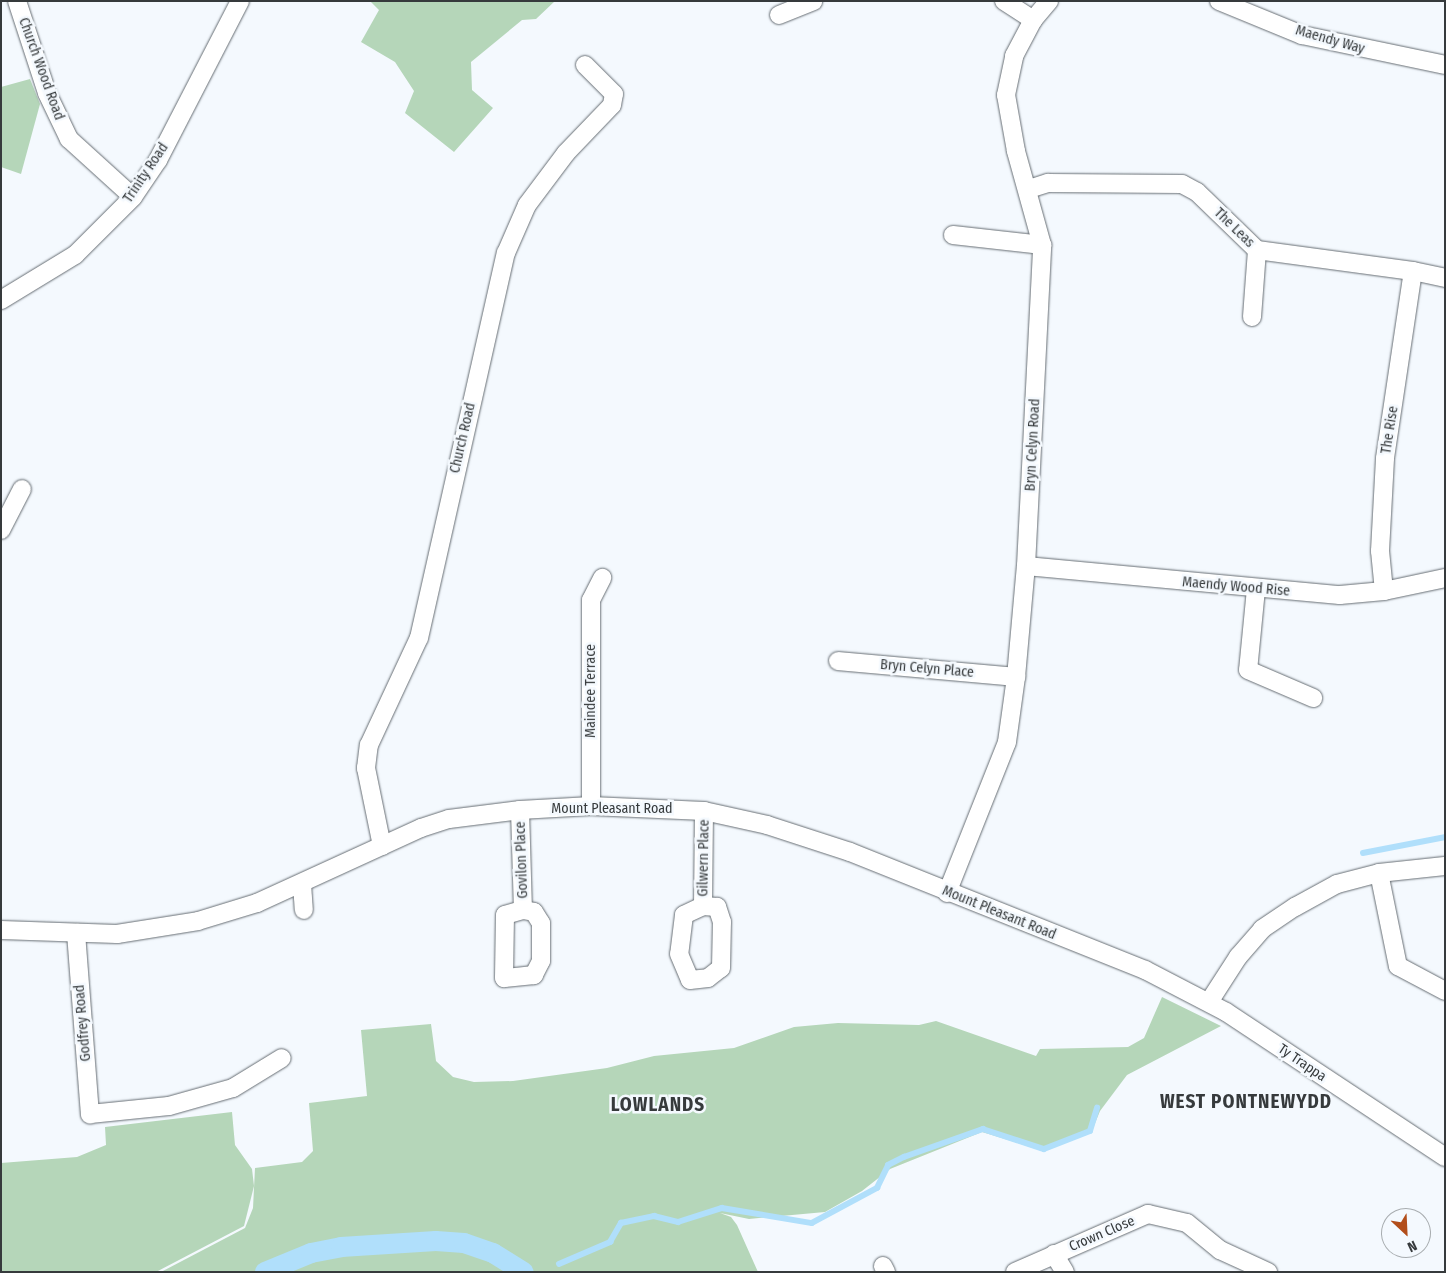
<!DOCTYPE html>
<style>
body{margin:0}
#map{position:relative;width:1446px;height:1273px;overflow:hidden;background:#f4f9fe;font-family:"Fira Sans Condensed",sans-serif}
div>[style]{position:absolute}
.green>*{inset:0;background:#b5d6b9}
.stream>*{height:5.5px;margin:-2.75px;padding:0 2.75px;transform-origin:2.75px;border-radius:2.75px;background:#b0dffb}
.canal>*{height:20px;margin:-10px;padding:0 10px;transform-origin:10px;border-radius:10px;background:#b0dffb}
.roads{filter:drop-shadow(0 0 1px #666d73) drop-shadow(0 0 1px #666d73)}
.street>*{height:18px;margin:-9px;padding:0 9px;transform-origin:9px;border-radius:9px;background:#fff}
span{translate:-50% -50%;white-space:nowrap;text-align:center;line-height:1.15;-webkit-text-stroke:5px #f4f9fe;paint-order:stroke}
.street-label{font-size:14px;color:#363a3c}
.district-label{font-size:19px;color:#363a3c;font-weight:700;letter-spacing:1px}
.frame{position:absolute;inset:0;border:2px solid #363a3c;pointer-events:none}
.north{position:absolute;left:1381px;top:1208px;width:50px;height:50px;box-sizing:border-box;background:#f4f9fe;border:1px solid #a8adb0;border-radius:50%;rotate:155deg;font-size:14px;font-weight:700;line-height:20px;text-align:center;color:#363a3c}
.north::after{content:'';display:block;margin:auto;width:18px;height:22px;background:#b24e1b;clip-path:polygon(50% 0,100% 100%,50% 72%,0 100%)}
</style>
<div id="map">
<div class="green">
<div style="clip-path:polygon(370px 1px,555px 1px,536px 19px,522px 20px,471px 62px,472px 90px,493px 108px,454px 152px,405px 113px,414px 91px,395px 62px,361px 42px,379px 10px)"></div>
<div style="clip-path:polygon(30px 79px,40px 104px,21px 174px,1px 167px,1px 87px)"></div>
<div style="clip-path:polygon(1162px 997px,1221px 1026px,1127px 1075px,1100px 1111px,1091px 1133px,1044px 1151px,982px 1132px,890px 1169px,862px 1191px,825px 1212px,749px 1219px,720px 1213px,731px 1217px,737px 1225px,758px 1272px,161px 1272px,245px 1228px,253px 1208px,255px 1168px,302px 1162px,313px 1151px,309px 1103px,367px 1096px,361px 1030px,431px 1024px,436px 1061px,453px 1077px,474px 1082px,513px 1081px,607px 1068px,654px 1056px,734px 1048px,794px 1027px,838px 1023px,919px 1025px,936px 1021px,1036px 1056px,1040px 1049px,1128px 1047px,1144px 1038px)"></div>
<div style="clip-path:polygon(232px 1112px,235px 1145px,252px 1169px,254px 1186px,244px 1226px,156px 1272px,1px 1272px,1px 1163px,77px 1157px,106px 1145px,105px 1127px)"></div>
</div>
<div class="stream">
<div style="left:1363px;top:853px;width:84px;rotate:-11deg"></div>
<div style="left:559px;top:1264px;width:56px;rotate:-23.3deg"></div>
<div style="left:610px;top:1242px;width:22px;rotate:-60deg"></div>
<div style="left:621px;top:1223px;width:34px;rotate:-12deg"></div>
<div style="left:654px;top:1216px;width:25px;rotate:14deg"></div>
<div style="left:678px;top:1222px;width:46px;rotate:-17.7deg"></div>
<div style="left:722px;top:1208px;width:91px;rotate:9.5deg"></div>
<div style="left:812px;top:1223px;width:74px;rotate:-28.3deg"></div>
<div style="left:877px;top:1188px;width:25px;rotate:-64deg"></div>
<div style="left:888px;top:1165px;width:18px;rotate:-27deg"></div>
<div style="left:904px;top:1157px;width:84px;rotate:-19.5deg"></div>
<div style="left:983px;top:1129px;width:64px;rotate:18.2deg"></div>
<div style="left:1044px;top:1149px;width:49px;rotate:-21.4deg"></div>
<div style="left:1090px;top:1131px;width:24px;rotate:-73deg"></div>
</div>
<div class="canal">
<div style="left:265px;top:1272px;width:50px;rotate:-22.4deg"></div>
<div style="left:311px;top:1253px;width:31px;rotate:-11deg"></div>
<div style="left:341px;top:1247px;width:95px;rotate:-3.6deg"></div>
<div style="left:436px;top:1241px;width:28px;rotate:4deg"></div>
<div style="left:464px;top:1243px;width:31px;rotate:19deg"></div>
<div style="left:493px;top:1253px;width:36px;rotate:32deg"></div>
</div>
<div class="roads">
<div class="street">
<div style="left:17px;top:1px;width:97px;rotate:71.9deg"></div>
<div style="left:47px;top:93px;width:51px;rotate:64.4deg"></div>
<div style="left:69px;top:139px;width:86px;rotate:42.2deg"></div>
<div style="left:1004px;top:1px;width:35px;rotate:33deg"></div>
<div style="left:1219px;top:1px;width:90px;rotate:22.3deg"></div>
<div style="left:1302px;top:35px;width:146px;rotate:11.8deg"></div>
<div style="left:779px;top:15px;width:37px;rotate:-22deg"></div>
<div style="left:1029px;top:189px;width:20px;rotate:-18deg"></div>
<div style="left:1048px;top:183px;width:134px;rotate:0.4deg"></div>
<div style="left:1182px;top:184px;width:17px;rotate:28deg"></div>
<div style="left:1197px;top:192px;width:83px;rotate:44deg"></div>
<div style="left:1257px;top:250px;width:157px;rotate:7.7deg"></div>
<div style="left:1413px;top:271px;width:33px;rotate:12deg"></div>
<div style="left:953px;top:235px;width:90px;rotate:6.4deg"></div>
<div style="left:1px;top:300px;width:87px;rotate:-31.3deg"></div>
<div style="left:75px;top:255px;width:82px;rotate:-45deg"></div>
<div style="left:133px;top:197px;width:45px;rotate:-56deg"></div>
<div style="left:158px;top:160px;width:179px;rotate:-62.7deg"></div>
<div style="left:1252px;top:317px;width:67px;rotate:-85.7deg"></div>
<div style="left:1px;top:530px;width:46px;rotate:-62.9deg"></div>
<div style="left:1026px;top:566px;width:315px;rotate:5.3deg"></div>
<div style="left:1340px;top:595px;width:44px;rotate:-5.2deg"></div>
<div style="left:1384px;top:591px;width:62px;rotate:-12deg"></div>
<div style="left:1256px;top:589px;width:81px;rotate:95.6deg"></div>
<div style="left:1248px;top:670px;width:71px;rotate:23.3deg"></div>
<div style="left:1384px;top:591px;width:40px;rotate:-95.7deg"></div>
<div style="left:1380px;top:551px;width:93px;rotate:-86.9deg"></div>
<div style="left:1385px;top:458px;width:189px;rotate:-81.5deg"></div>
<div style="left:838px;top:661px;width:179px;rotate:5.1deg"></div>
<div style="left:591px;top:806px;width:206px;rotate:-90deg"></div>
<div style="left:591px;top:600px;width:25px;rotate:-63deg"></div>
<div style="left:520px;top:810px;width:100px;rotate:88.3deg"></div>
<div style="left:523px;top:910px;width:11px;rotate:10deg"></div>
<div style="left:534px;top:912px;width:13px;rotate:58deg"></div>
<div style="left:541px;top:923px;width:38px;rotate:90deg"></div>
<div style="left:541px;top:961px;width:16px;rotate:117deg"></div>
<div style="left:534px;top:975px;width:30px;rotate:174deg"></div>
<div style="left:504px;top:978px;width:63px;rotate:-89.1deg"></div>
<div style="left:505px;top:915px;width:19px;rotate:-16deg"></div>
<div style="left:382px;top:846px;width:80px;rotate:-101.6deg"></div>
<div style="left:366px;top:768px;width:23px;rotate:-83deg"></div>
<div style="left:369px;top:745px;width:118px;rotate:-65deg"></div>
<div style="left:419px;top:638px;width:395px;rotate:-77.3deg"></div>
<div style="left:506px;top:253px;width:52px;rotate:-66.4deg"></div>
<div style="left:527px;top:205px;width:65px;rotate:-53.1deg"></div>
<div style="left:566px;top:153px;width:66px;rotate:-46.2deg"></div>
<div style="left:612px;top:105px;width:11px;rotate:-80deg"></div>
<div style="left:614px;top:94px;width:41px;rotate:-135deg"></div>
<div style="left:1379px;top:873px;width:95px;rotate:78.5deg"></div>
<div style="left:1398px;top:966px;width:53px;rotate:28deg"></div>
<div style="left:302px;top:884px;width:26px;rotate:86deg"></div>
<div style="left:947px;top:893px;width:162px;rotate:-68.3deg"></div>
<div style="left:1007px;top:742px;width:66px;rotate:-82.1deg"></div>
<div style="left:1016px;top:677px;width:111px;rotate:-84.9deg"></div>
<div style="left:1026px;top:566px;width:321px;rotate:-87.1deg"></div>
<div style="left:1042px;top:245px;width:98px;rotate:-105.5deg"></div>
<div style="left:1016px;top:151px;width:57px;rotate:-100.1deg"></div>
<div style="left:1006px;top:95px;width:40px;rotate:-78deg"></div>
<div style="left:1014px;top:56px;width:41px;rotate:-62.2deg"></div>
<div style="left:1033px;top:20px;width:25px;rotate:-50deg"></div>
<div style="left:703px;top:906px;width:21px;rotate:155deg"></div>
<div style="left:684px;top:915px;width:39px;rotate:97deg"></div>
<div style="left:679px;top:954px;width:28px;rotate:67deg"></div>
<div style="left:690px;top:980px;width:18px;rotate:-6deg"></div>
<div style="left:708px;top:978px;width:16px;rotate:-38deg"></div>
<div style="left:721px;top:968px;width:46px;rotate:-88.8deg"></div>
<div style="left:722px;top:922px;width:16px;rotate:-108deg"></div>
<div style="left:717px;top:907px;width:14px;rotate:-176deg"></div>
<div style="left:703px;top:906px;width:95px;rotate:-89.4deg"></div>
<div style="left:1px;top:930px;width:116px;rotate:2deg"></div>
<div style="left:117px;top:934px;width:82px;rotate:-9.1deg"></div>
<div style="left:198px;top:921px;width:62px;rotate:-17deg"></div>
<div style="left:257px;top:903px;width:180px;rotate:-24.6deg"></div>
<div style="left:421px;top:828px;width:29px;rotate:-18deg"></div>
<div style="left:449px;top:819px;width:72px;rotate:-7.2deg"></div>
<div style="left:520px;top:810px;width:71px;rotate:-3.2deg"></div>
<div style="left:591px;top:806px;width:113px;rotate:2.5deg"></div>
<div style="left:704px;top:811px;width:65px;rotate:12.5deg"></div>
<div style="left:767px;top:825px;width:87px;rotate:18deg"></div>
<div style="left:850px;top:852px;width:318px;rotate:21.8deg"></div>
<div style="left:1145px;top:970px;width:91px;rotate:27.4deg"></div>
<div style="left:1226px;top:1012px;width:263px;rotate:33.5deg"></div>
<div style="left:76px;top:933px;width:182px;rotate:85.6deg"></div>
<div style="left:90px;top:1114px;width:79px;rotate:-5.8deg"></div>
<div style="left:169px;top:1106px;width:66px;rotate:-15.7deg"></div>
<div style="left:233px;top:1088px;width:57px;rotate:-31.5deg"></div>
<div style="left:1209px;top:1002px;width:54px;rotate:-57.2deg"></div>
<div style="left:1238px;top:957px;width:37px;rotate:-49deg"></div>
<div style="left:1262px;top:929px;width:40px;rotate:-34deg"></div>
<div style="left:1295px;top:907px;width:48px;rotate:-28.7deg"></div>
<div style="left:1337px;top:884px;width:43px;rotate:-14.7deg"></div>
<div style="left:1379px;top:873px;width:66px;rotate:-6.1deg"></div>
<div style="left:1054px;top:1254px;width:21px;rotate:59deg"></div>
<div style="left:883px;top:1266px;width:7px;rotate:63deg"></div>
<div style="left:1015px;top:1272px;width:145px;rotate:-23.6deg"></div>
<div style="left:1148px;top:1214px;width:40px;rotate:13deg"></div>
<div style="left:1187px;top:1223px;width:43px;rotate:39.3deg"></div>
<div style="left:1220px;top:1250px;width:53px;rotate:24.6deg"></div>
</div>
</div>
<div class="street-label">
<span style="left:1330px;top:40px;rotate:16deg">Maendy Way</span>
<span style="left:41px;top:69px;rotate:70deg">Church Wood Road</span>
<span style="left:146px;top:173px;rotate:-56deg">Trinity Road</span>
<span style="left:1234px;top:228px;rotate:44deg">The Leas</span>
<span style="left:1390px;top:430px;rotate:-81deg">The Rise</span>
<span style="left:463px;top:438px;rotate:-77deg">Church Road</span>
<span style="left:1033px;top:445px;rotate:-87deg">Bryn Celyn Road</span>
<span style="left:1236px;top:587px;rotate:5deg">Maendy Wood Rise</span>
<span style="left:927px;top:669px;rotate:5deg">Bryn Celyn Place</span>
<span style="left:591px;top:691px;rotate:-90deg">Maindee Terrace</span>
<span style="left:612px;top:809px">Mount Pleasant Road</span>
<span style="left:704px;top:858px;rotate:-89deg">Gilwern Place</span>
<span style="left:522px;top:860px;rotate:-92deg">Govilon Place</span>
<span style="left:999px;top:913px;rotate:22deg">Mount Pleasant Road</span>
<span style="left:83px;top:1023px;rotate:-95deg">Godfrey Road</span>
<span style="left:1302px;top:1063px;rotate:34deg">Ty Trappa</span>
<span style="left:1102px;top:1234px;rotate:-23deg">Crown Close</span>
</div>
<div class="district-label">
<span style="left:1246px;top:1102px">WEST PONTNEWYDD</span>
<span style="left:658px;top:1105px">LOWLANDS</span>
</div>
<div class="frame"></div>
<div class="north">N</div>
</div>
